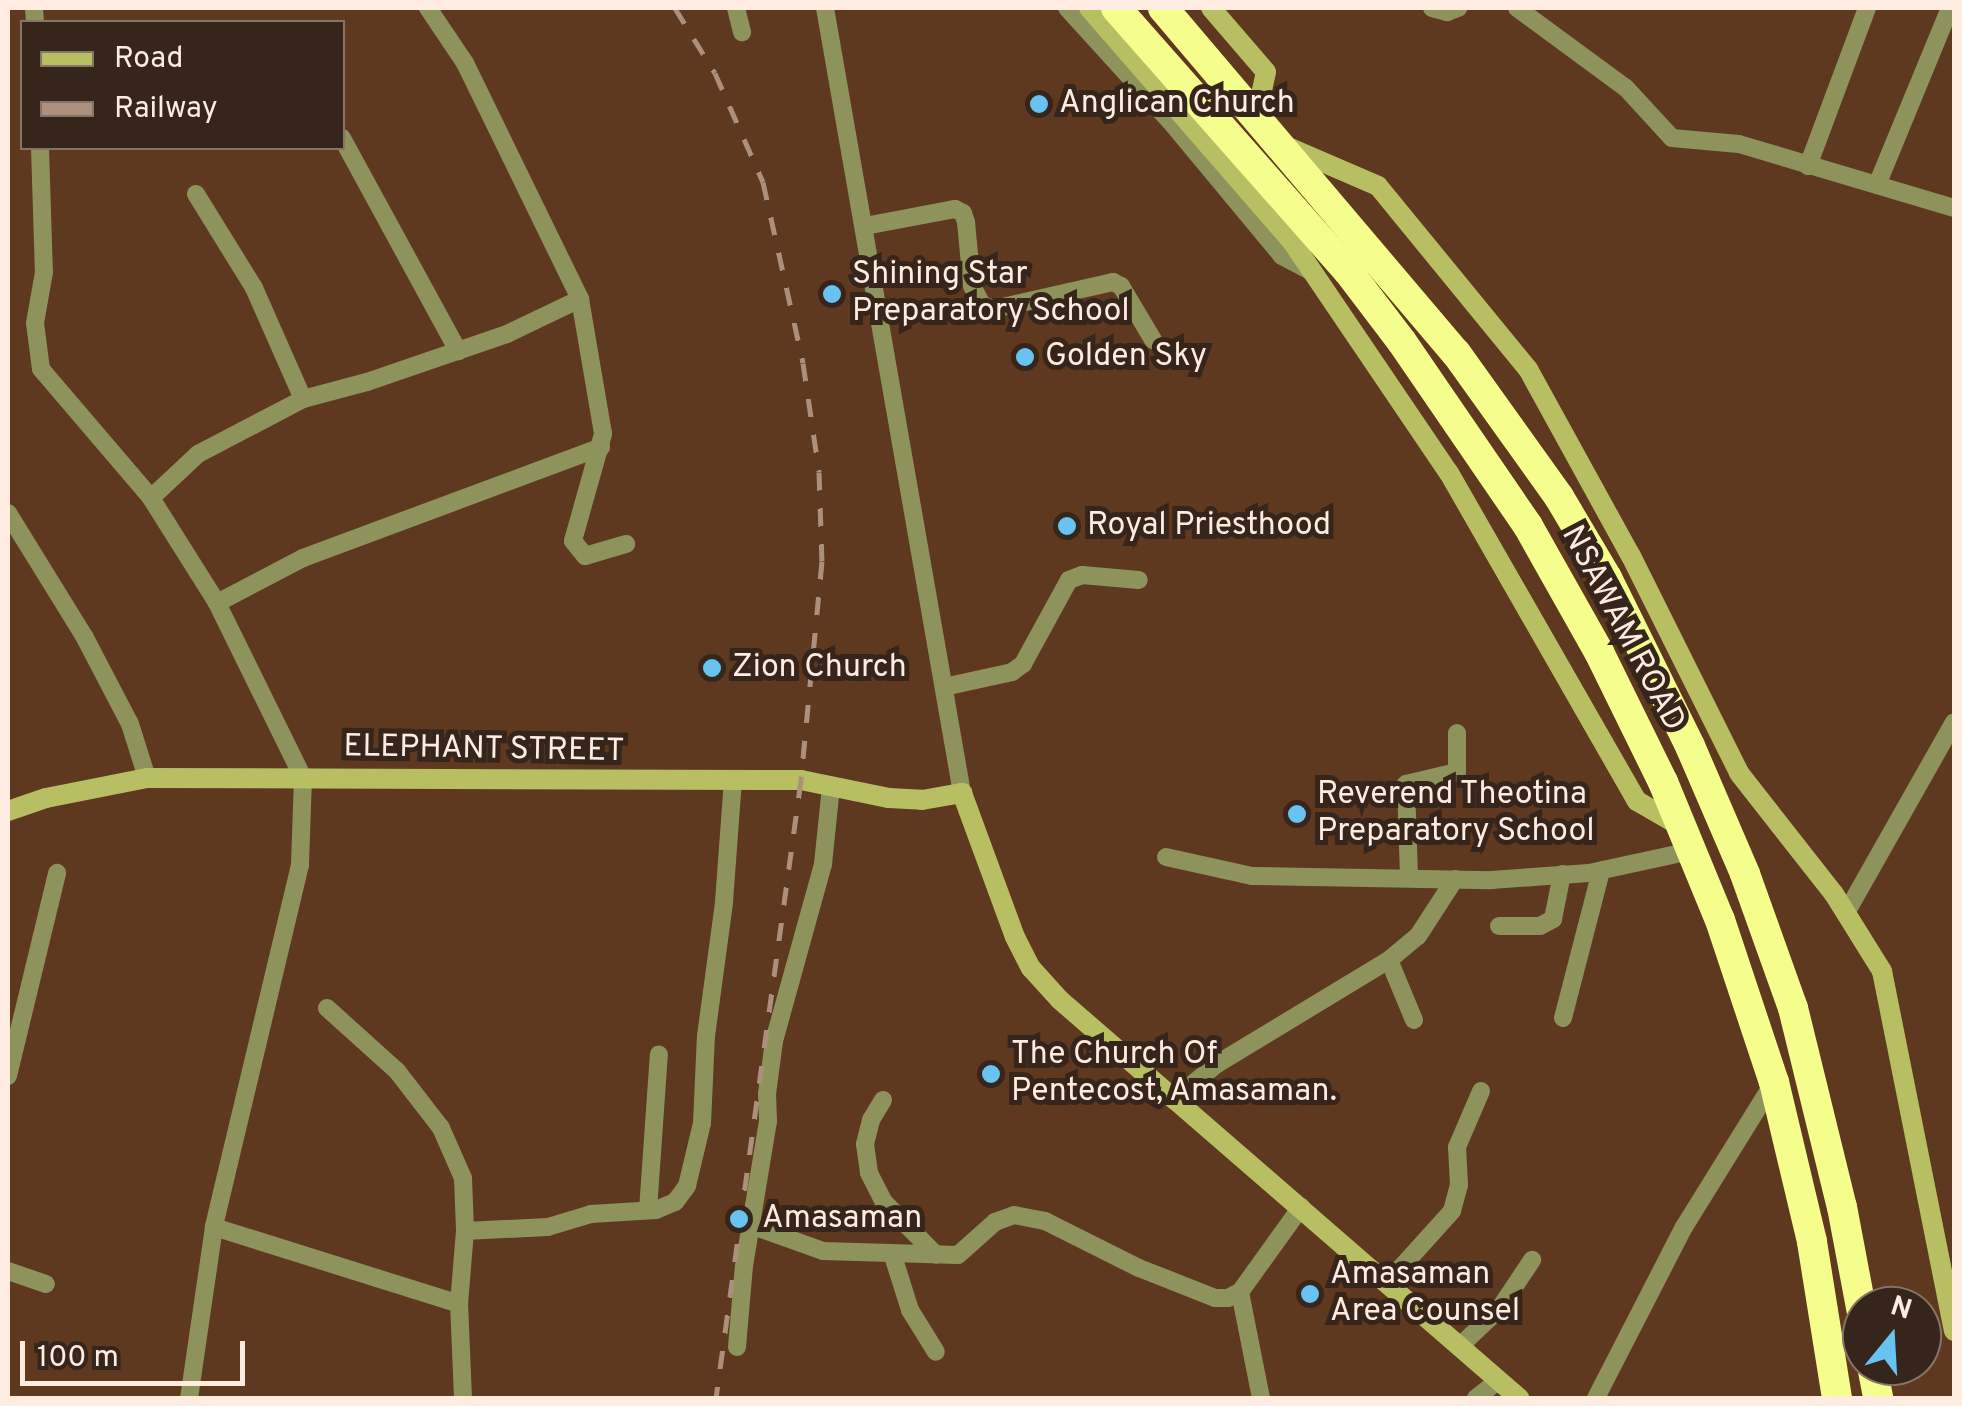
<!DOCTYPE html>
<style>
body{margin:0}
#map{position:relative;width:1962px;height:1406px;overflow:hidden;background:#5e381f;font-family:Overpass,sans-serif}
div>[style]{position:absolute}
.street>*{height:18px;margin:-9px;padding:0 9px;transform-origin:9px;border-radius:9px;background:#8e935b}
.secondary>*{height:20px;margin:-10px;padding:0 10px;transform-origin:10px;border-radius:10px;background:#b8bf63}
.highway>*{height:30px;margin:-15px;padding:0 15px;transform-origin:15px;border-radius:15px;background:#f5fe8d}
.rail>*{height:5px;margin-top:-2.5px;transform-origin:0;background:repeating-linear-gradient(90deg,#ac8f7d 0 18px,transparent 0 36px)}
.dots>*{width:28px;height:28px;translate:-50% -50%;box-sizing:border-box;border:5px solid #36251a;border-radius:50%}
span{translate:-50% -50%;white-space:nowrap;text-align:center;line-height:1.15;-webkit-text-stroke:10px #36251a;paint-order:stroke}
.poi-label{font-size:32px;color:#ffebe0}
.left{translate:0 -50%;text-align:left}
.street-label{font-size:32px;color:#ffebe0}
.frame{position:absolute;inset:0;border:10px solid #ffebe0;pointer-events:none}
.legend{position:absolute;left:20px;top:20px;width:325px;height:130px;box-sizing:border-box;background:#36251a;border:2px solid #867469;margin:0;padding:12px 18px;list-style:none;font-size:30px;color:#ffebe0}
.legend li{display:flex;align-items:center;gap:20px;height:50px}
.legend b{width:50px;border:2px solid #867469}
.north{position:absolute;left:1842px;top:1286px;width:100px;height:100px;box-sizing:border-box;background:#36251a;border:2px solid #867469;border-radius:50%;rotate:18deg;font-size:28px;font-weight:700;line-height:40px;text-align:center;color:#ffebe0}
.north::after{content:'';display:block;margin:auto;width:35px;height:45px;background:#69c3f1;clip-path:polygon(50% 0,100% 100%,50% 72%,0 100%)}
.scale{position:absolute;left:20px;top:1341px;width:225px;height:45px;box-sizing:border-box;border:5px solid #ffebe0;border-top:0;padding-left:12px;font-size:30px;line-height:35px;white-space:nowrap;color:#ffebe0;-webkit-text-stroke:8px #36251a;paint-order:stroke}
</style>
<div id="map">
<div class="street">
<div style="left:34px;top:8px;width:14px;rotate:86deg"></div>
<div style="left:428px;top:8px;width:66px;rotate:56.1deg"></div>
<div style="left:465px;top:63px;width:263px;rotate:64deg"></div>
<div style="left:580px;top:299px;width:137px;rotate:80.3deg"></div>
<div style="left:603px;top:434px;width:111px;rotate:105.7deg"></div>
<div style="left:573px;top:541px;width:19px;rotate:51deg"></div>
<div style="left:585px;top:556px;width:43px;rotate:-16.3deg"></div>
<div style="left:736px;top:8px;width:25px;rotate:76deg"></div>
<div style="left:825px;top:8px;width:797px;rotate:80.1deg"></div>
<div style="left:1067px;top:8px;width:153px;rotate:47.7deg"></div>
<div style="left:1170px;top:121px;width:175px;rotate:50.3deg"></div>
<div style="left:1282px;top:256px;width:36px;rotate:28deg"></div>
<div style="left:1432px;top:8px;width:16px;rotate:15deg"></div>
<div style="left:1447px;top:12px;width:12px;rotate:-20deg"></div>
<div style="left:1517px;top:8px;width:135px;rotate:36.3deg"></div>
<div style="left:1626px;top:88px;width:68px;rotate:47.4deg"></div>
<div style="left:1672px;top:138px;width:67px;rotate:5.1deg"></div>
<div style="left:1739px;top:144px;width:224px;rotate:16.6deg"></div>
<div style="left:342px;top:138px;width:243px;rotate:61.4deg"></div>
<div style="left:40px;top:148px;width:124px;rotate:88.2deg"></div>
<div style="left:44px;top:272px;width:52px;rotate:100deg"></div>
<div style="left:35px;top:323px;width:46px;rotate:82.6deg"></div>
<div style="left:41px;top:369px;width:170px;rotate:49.5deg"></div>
<div style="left:151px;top:498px;width:124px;rotate:57.8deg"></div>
<div style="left:217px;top:603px;width:195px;rotate:63.8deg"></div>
<div style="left:303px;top:778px;width:87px;rotate:92deg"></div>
<div style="left:300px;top:865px;width:372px;rotate:103.4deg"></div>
<div style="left:214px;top:1227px;width:173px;rotate:98.3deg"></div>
<div style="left:1808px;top:166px;width:169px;rotate:-69.5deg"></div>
<div style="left:1877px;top:185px;width:191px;rotate:-67.6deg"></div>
<div style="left:196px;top:194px;width:110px;rotate:58.3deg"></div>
<div style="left:254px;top:288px;width:121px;rotate:66.2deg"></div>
<div style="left:865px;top:226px;width:92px;rotate:-10.7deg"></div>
<div style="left:955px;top:209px;width:9px;rotate:27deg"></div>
<div style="left:963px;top:213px;width:9px;rotate:72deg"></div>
<div style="left:966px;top:222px;width:64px;rotate:84.6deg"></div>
<div style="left:972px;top:286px;width:21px;rotate:62deg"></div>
<div style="left:982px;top:305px;width:13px;rotate:18deg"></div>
<div style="left:994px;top:309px;width:122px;rotate:-12.8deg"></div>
<div style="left:1113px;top:282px;width:9px;rotate:27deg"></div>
<div style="left:1121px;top:286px;width:63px;rotate:59.3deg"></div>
<div style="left:151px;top:498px;width:64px;rotate:-43.1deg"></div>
<div style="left:198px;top:454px;width:119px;rotate:-27.6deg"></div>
<div style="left:303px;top:399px;width:66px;rotate:-14.9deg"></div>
<div style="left:367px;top:382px;width:148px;rotate:-18.9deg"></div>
<div style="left:507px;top:334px;width:81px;rotate:-25.6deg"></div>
<div style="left:8px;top:513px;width:145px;rotate:58.3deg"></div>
<div style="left:84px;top:636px;width:99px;rotate:62.4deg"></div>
<div style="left:130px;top:724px;width:57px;rotate:72.5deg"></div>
<div style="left:217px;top:603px;width:97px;rotate:-27.6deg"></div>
<div style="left:303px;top:558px;width:318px;rotate:-20.4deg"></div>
<div style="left:944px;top:687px;width:70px;rotate:-12.4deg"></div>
<div style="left:1012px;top:672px;width:14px;rotate:-36deg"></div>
<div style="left:1023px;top:664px;width:96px;rotate:-61.3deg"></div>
<div style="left:1069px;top:580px;width:14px;rotate:-21deg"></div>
<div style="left:1082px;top:575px;width:57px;rotate:5deg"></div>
<div style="left:1166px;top:857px;width:88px;rotate:12.5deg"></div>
<div style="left:1252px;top:876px;width:239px;rotate:1deg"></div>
<div style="left:1491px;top:880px;width:98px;rotate:-4.1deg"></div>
<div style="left:1589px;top:873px;width:104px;rotate:-12.2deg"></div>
<div style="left:1409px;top:876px;width:92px;rotate:-91.9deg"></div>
<div style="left:1406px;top:784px;width:52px;rotate:-13.2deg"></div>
<div style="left:1457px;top:772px;width:39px;rotate:-90deg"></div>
<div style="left:1846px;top:913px;width:219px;rotate:-60.5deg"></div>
<div style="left:1499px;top:926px;width:41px"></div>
<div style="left:1540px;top:926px;width:15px;rotate:-28deg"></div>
<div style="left:1553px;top:919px;width:46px;rotate:-78.7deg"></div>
<div style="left:1389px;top:960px;width:65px;rotate:67.4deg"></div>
<div style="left:327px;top:1008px;width:94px;rotate:42deg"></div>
<div style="left:397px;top:1071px;width:72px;rotate:52.3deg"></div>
<div style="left:441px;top:1128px;width:55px;rotate:66.3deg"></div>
<div style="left:463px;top:1178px;width:53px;rotate:87.8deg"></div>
<div style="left:1563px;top:1018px;width:152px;rotate:-75.5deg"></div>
<div style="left:8px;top:1076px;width:209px;rotate:-76.4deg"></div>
<div style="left:883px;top:1100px;width:23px;rotate:121deg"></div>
<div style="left:871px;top:1120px;width:25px;rotate:104deg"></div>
<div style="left:865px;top:1144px;width:29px;rotate:82deg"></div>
<div style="left:869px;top:1173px;width:33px;rotate:63deg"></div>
<div style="left:884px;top:1202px;width:74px;rotate:45.5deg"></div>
<div style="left:1173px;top:1100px;width:57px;rotate:-39.3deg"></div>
<div style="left:1217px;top:1064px;width:201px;rotate:-31.2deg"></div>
<div style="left:1389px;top:960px;width:38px;rotate:-40deg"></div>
<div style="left:1418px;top:936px;width:68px;rotate:-57deg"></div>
<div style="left:648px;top:1210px;width:156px;rotate:-86deg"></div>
<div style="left:750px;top:1225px;width:77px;rotate:19.6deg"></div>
<div style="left:823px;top:1251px;width:135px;rotate:1.7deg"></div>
<div style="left:958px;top:1255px;width:50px;rotate:-41.7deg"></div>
<div style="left:995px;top:1222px;width:20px;rotate:-20deg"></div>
<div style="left:1014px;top:1215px;width:32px;rotate:11deg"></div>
<div style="left:1045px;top:1221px;width:105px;rotate:26.6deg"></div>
<div style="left:1139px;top:1268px;width:82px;rotate:21.5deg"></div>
<div style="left:1215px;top:1298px;width:13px"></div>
<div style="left:1228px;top:1298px;width:13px;rotate:-27deg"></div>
<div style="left:1240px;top:1292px;width:105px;rotate:-54.3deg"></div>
<div style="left:214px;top:1227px;width:257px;rotate:17.4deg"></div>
<div style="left:893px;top:1256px;width:57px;rotate:72.5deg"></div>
<div style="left:910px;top:1310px;width:49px;rotate:58.2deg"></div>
<div style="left:8px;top:1271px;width:40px;rotate:18.9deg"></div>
<div style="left:1387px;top:1283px;width:97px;rotate:-47.9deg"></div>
<div style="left:1452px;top:1211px;width:27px;rotate:-75deg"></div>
<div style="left:1459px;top:1185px;width:38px;rotate:-93deg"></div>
<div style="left:1457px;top:1147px;width:61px;rotate:-66.8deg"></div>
<div style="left:1240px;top:1292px;width:108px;rotate:78.8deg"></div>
<div style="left:1460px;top:1346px;width:55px;rotate:-43.5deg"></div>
<div style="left:1500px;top:1308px;width:58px;rotate:-56.3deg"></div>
<div style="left:737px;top:1347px;width:81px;rotate:-85.1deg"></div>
<div style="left:744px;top:1266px;width:147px;rotate:-80.6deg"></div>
<div style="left:768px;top:1121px;width:27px;rotate:-92deg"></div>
<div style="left:767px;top:1094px;width:53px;rotate:-82.5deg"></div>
<div style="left:774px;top:1041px;width:184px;rotate:-74.5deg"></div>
<div style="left:823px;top:864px;width:77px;rotate:-84.1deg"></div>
<div style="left:463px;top:1398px;width:94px;rotate:-92.4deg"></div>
<div style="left:459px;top:1304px;width:73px;rotate:-85.3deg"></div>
<div style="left:465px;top:1231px;width:83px;rotate:-2.8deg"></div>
<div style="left:548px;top:1227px;width:45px;rotate:-16.8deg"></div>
<div style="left:591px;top:1214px;width:65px;rotate:-3.5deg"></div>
<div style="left:656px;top:1210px;width:21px;rotate:-23deg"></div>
<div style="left:675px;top:1202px;width:20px;rotate:-53deg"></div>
<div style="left:687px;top:1186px;width:65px;rotate:-76.6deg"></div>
<div style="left:702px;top:1123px;width:87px;rotate:-87.4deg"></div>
<div style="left:706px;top:1036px;width:135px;rotate:-82.3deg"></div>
<div style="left:724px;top:902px;width:122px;rotate:-85.8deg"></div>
<div style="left:1476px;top:1398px;width:29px;rotate:-38deg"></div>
<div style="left:1596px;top:1398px;width:192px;rotate:-62.8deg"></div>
<div style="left:1684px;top:1227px;width:171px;rotate:-58.2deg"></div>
</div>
<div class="secondary">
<div style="left:1089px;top:8px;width:311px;rotate:49deg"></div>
<div style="left:1293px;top:243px;width:278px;rotate:55.9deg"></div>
<div style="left:1449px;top:473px;width:378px;rotate:60.2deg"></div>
<div style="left:1637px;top:801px;width:50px;rotate:30.2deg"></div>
<div style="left:1211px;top:8px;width:84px;rotate:49.3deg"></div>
<div style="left:1266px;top:72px;width:46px;rotate:102.5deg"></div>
<div style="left:1283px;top:145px;width:103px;rotate:23.3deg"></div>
<div style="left:1378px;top:186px;width:237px;rotate:50.7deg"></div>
<div style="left:1528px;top:369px;width:213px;rotate:61.2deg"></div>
<div style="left:1631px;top:556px;width:242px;rotate:63.5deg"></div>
<div style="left:1739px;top:773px;width:154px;rotate:51.9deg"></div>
<div style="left:1834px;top:894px;width:91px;rotate:58.1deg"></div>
<div style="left:1882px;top:971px;width:367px;rotate:78.7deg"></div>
<div style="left:8px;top:811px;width:40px;rotate:-18.9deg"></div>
<div style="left:46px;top:798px;width:103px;rotate:-11.2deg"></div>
<div style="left:147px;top:778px;width:654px;rotate:0.18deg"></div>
<div style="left:801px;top:780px;width:90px;rotate:11.6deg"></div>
<div style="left:889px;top:798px;width:33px;rotate:3deg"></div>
<div style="left:922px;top:800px;width:41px;rotate:-9.9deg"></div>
<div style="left:962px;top:793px;width:153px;rotate:69.8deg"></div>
<div style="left:1015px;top:937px;width:35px;rotate:63deg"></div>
<div style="left:1031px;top:968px;width:43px;rotate:47.8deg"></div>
<div style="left:1060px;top:1000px;width:608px;rotate:40.93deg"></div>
</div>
<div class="highway">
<div style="left:1116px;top:8px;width:351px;rotate:48.6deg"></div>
<div style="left:1348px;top:271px;width:89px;rotate:52.7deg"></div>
<div style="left:1402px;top:342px;width:223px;rotate:55.6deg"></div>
<div style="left:1528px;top:526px;width:145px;rotate:60.6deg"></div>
<div style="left:1599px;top:652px;width:145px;rotate:63.8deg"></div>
<div style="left:1663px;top:782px;width:149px;rotate:67.6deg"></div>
<div style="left:1720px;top:920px;width:171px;rotate:71.6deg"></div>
<div style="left:1774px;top:1082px;width:164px;rotate:76.6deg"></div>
<div style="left:1812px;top:1242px;width:158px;rotate:80.9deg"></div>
<div style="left:1163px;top:8px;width:453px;rotate:49.7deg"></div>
<div style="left:1456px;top:353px;width:177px;rotate:54.4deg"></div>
<div style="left:1559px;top:497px;width:94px;rotate:59.3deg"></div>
<div style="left:1607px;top:578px;width:187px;rotate:63.7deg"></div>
<div style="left:1690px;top:746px;width:139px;rotate:66.7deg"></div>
<div style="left:1745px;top:874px;width:142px;rotate:70.3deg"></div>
<div style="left:1793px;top:1008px;width:205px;rotate:76.2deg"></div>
<div style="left:1842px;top:1207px;width:108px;rotate:79.3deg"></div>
<div style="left:1872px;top:1366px;width:33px;rotate:79deg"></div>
</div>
<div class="rail">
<div style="left:675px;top:8px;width:76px;rotate:58.4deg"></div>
<div style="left:715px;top:73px;width:119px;rotate:66.2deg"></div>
<div style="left:763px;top:182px;width:185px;rotate:77.5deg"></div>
<div style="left:803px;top:363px;width:110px;rotate:81.6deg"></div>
<div style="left:819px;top:472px;width:89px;rotate:88.1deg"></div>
<div style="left:822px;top:561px;width:220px;rotate:95.5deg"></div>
<div style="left:801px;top:780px;width:624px;rotate:97.83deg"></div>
</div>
<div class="dots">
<div style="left:1039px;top:104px;background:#69c3f1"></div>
<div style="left:832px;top:294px;background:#69c3f1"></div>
<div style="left:1025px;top:357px;background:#69c3f1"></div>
<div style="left:1067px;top:526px;background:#69c3f1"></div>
<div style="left:712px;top:668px;background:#69c3f1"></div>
<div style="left:1297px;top:814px;background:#69c3f1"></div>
<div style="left:991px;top:1074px;background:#69c3f1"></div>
<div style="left:739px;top:1219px;background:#69c3f1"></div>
<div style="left:1310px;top:1294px;background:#69c3f1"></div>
</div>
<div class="poi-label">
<span class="left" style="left:1059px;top:104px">Anglican Church</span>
<span class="left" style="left:852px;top:294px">Shining Star<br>Preparatory School</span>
<span class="left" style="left:1045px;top:357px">Golden Sky</span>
<span class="left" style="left:1087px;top:526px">Royal Priesthood</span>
<span class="left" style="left:732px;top:668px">Zion Church</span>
<span class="left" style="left:1317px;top:814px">Reverend Theotina<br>Preparatory School</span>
<span class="left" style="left:1011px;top:1074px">The Church Of<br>Pentecost, Amasaman.</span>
<span class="left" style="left:762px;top:1219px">Amasaman</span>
<span class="left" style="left:1330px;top:1294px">Amasaman<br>Area Counsel</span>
</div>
<div class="street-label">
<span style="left:1622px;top:629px;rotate:62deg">NSAWAM ROAD</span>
<span style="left:484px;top:750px;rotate:1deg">ELEPHANT STREET</span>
</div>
<div class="frame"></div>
<ul class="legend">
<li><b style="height:12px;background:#b8bf63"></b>Road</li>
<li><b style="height:12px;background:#ac8f7d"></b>Railway</li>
</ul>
<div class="north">N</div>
<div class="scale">100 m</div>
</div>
